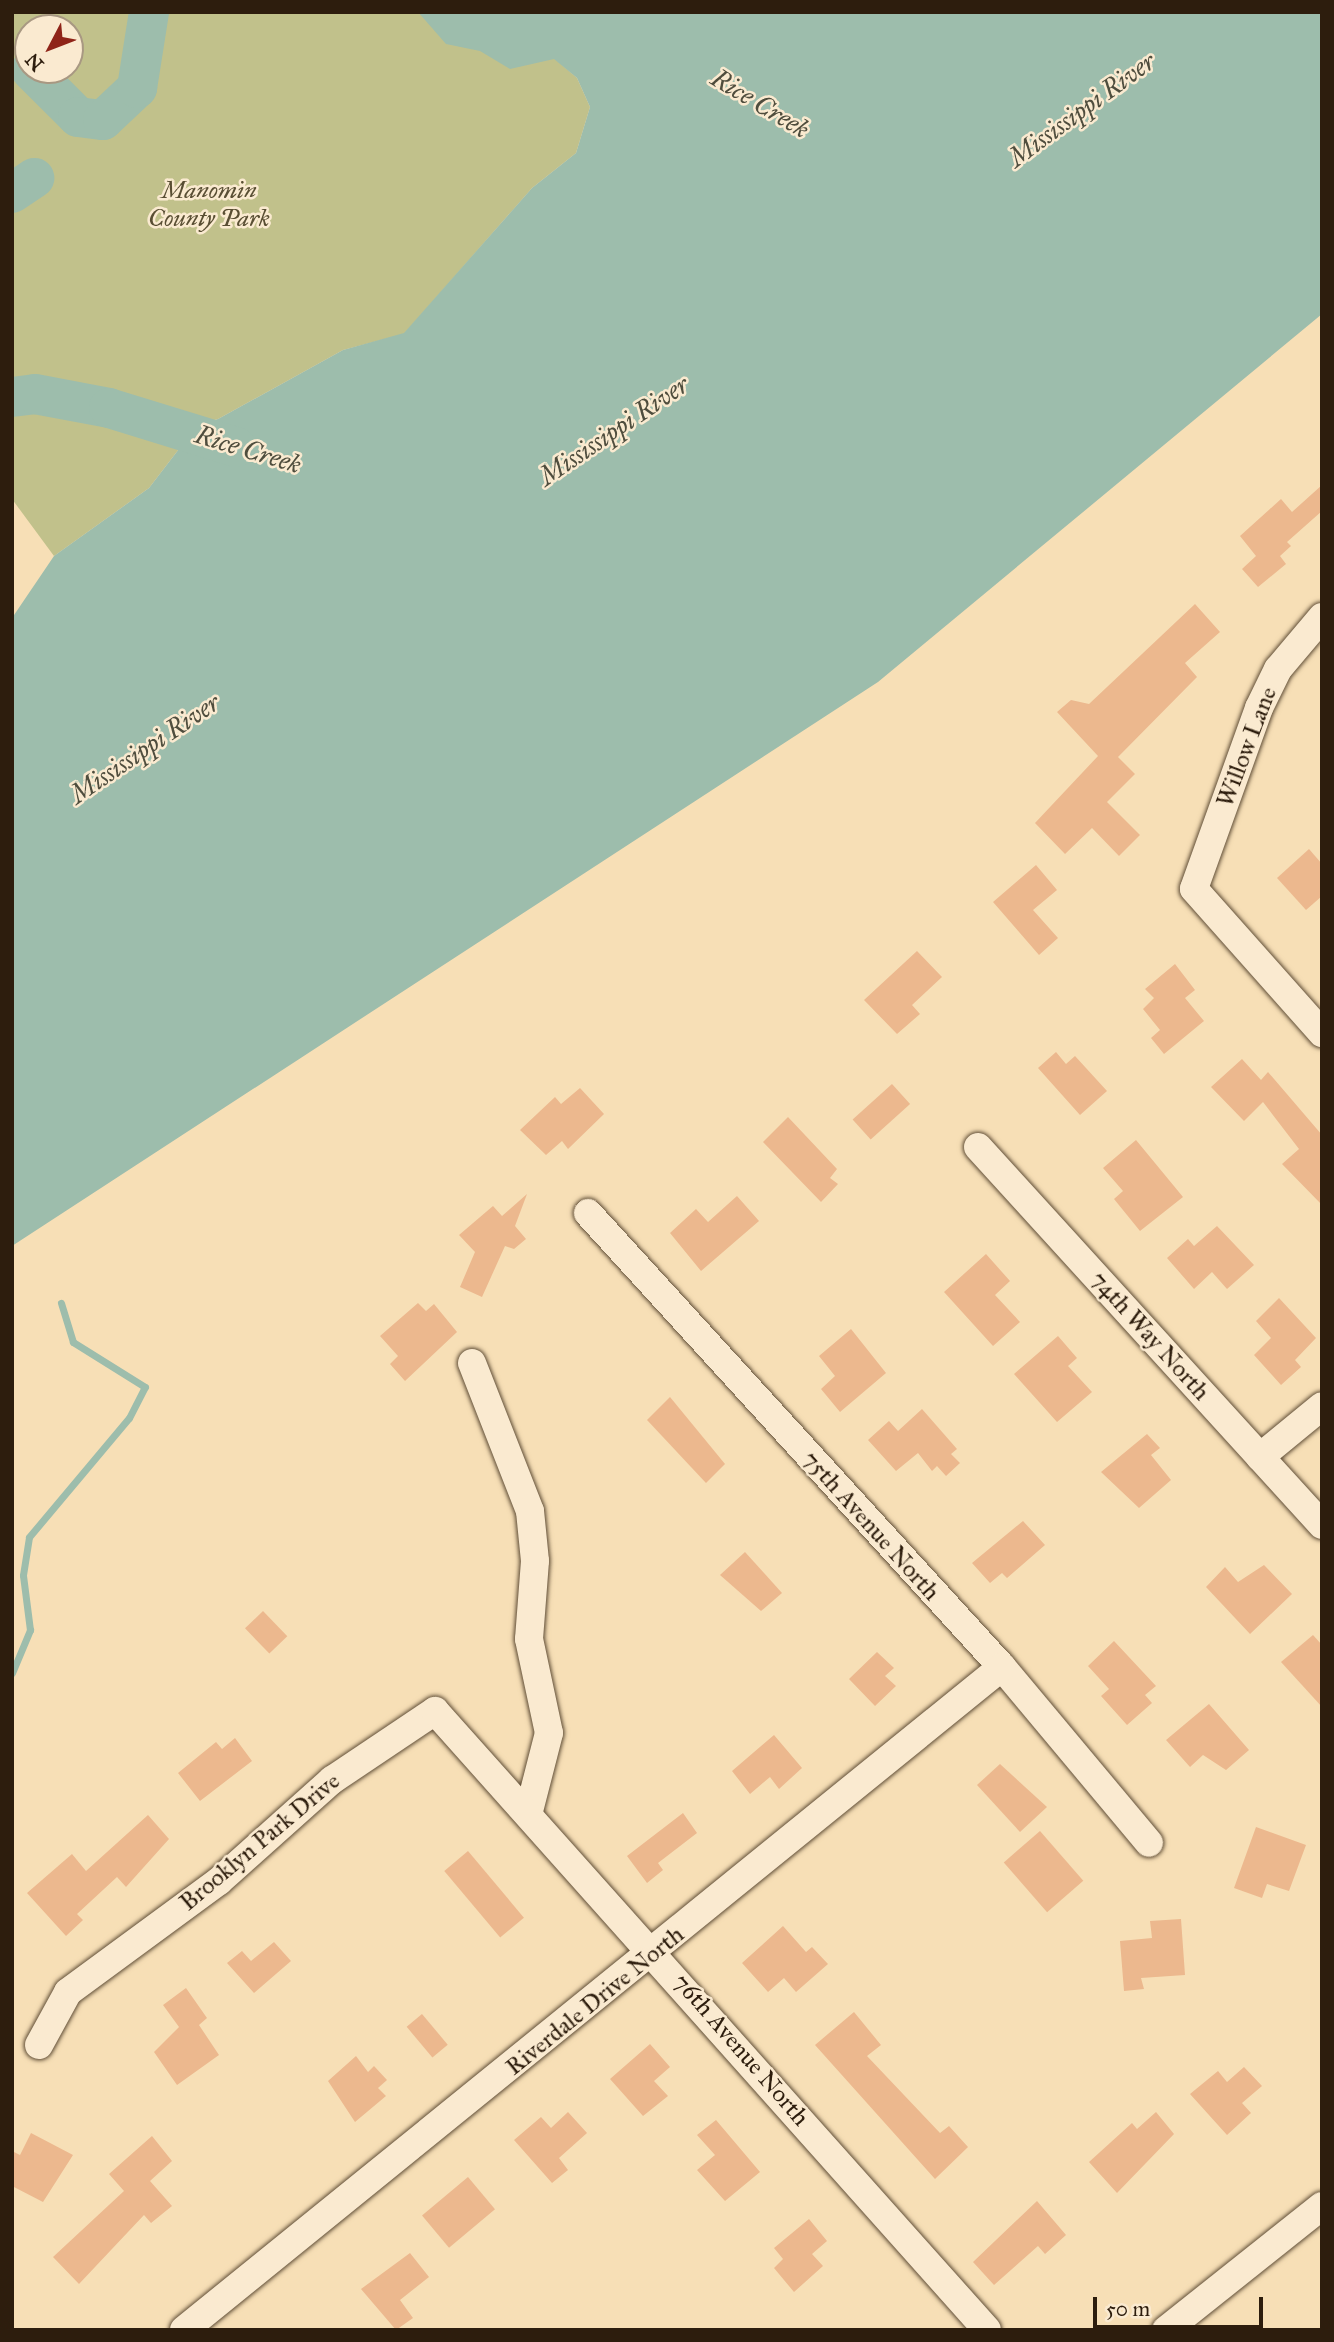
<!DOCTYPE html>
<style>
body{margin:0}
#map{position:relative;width:1334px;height:2342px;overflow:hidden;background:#f7dfb6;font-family:"IM FELL Great Primer",serif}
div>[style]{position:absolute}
.green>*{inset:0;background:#c1c18b}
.water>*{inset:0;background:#9dbdac}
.stream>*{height:7px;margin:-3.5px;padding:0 3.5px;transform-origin:3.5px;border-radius:3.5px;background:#9dbdac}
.river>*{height:40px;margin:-20px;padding:0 20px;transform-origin:20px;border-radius:20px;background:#9dbdac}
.building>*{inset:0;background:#ecb88e;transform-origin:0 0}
.roads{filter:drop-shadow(0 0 2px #604e37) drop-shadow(0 0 2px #604e37)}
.minor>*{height:28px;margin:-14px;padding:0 14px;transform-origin:14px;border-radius:14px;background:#faead0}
span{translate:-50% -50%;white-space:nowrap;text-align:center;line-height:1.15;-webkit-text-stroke:5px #faead0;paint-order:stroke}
.park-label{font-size:24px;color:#594e33;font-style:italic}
.street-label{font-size:24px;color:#2d1d0d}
.water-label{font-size:26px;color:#4f4d3d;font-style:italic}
.frame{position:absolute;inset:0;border:14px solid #2d1d0d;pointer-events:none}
.north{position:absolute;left:14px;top:14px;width:70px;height:70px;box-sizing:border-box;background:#faead0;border:2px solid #a89882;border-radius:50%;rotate:228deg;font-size:19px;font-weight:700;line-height:28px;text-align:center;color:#2d1d0d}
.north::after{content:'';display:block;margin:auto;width:24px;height:32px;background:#8f2418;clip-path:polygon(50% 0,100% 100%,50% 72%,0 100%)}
.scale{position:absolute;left:1093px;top:2297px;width:170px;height:32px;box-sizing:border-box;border:4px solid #2d1d0d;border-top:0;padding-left:9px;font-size:21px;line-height:24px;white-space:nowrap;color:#2d1d0d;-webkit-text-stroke:5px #faead0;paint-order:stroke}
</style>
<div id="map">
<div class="green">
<div style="clip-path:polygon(evenodd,12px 12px,565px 12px,554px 58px,577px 78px,590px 107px,576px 153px,532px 188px,404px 334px,343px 350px,218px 419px,184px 428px,182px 445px,149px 488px,54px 556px,12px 499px,12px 12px,28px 28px,70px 28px,70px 70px,28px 70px,28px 28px)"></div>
</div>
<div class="water">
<div style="clip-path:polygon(418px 12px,1322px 12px,1322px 314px,878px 682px,12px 1246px,12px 618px,54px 556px,149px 488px,182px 445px,184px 428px,218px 419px,343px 350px,404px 333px,532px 188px,576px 153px,590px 107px,577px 78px,554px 59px,510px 69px,480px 51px,446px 44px)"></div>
</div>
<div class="stream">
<div style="left:12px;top:1673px;width:47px;rotate:-67.3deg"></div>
<div style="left:30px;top:1630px;width:55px;rotate:-97.3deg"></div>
<div style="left:23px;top:1575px;width:38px;rotate:-81deg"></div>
<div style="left:29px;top:1537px;width:155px;rotate:-50deg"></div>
<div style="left:129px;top:1418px;width:35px;rotate:-63deg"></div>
<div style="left:145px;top:1387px;width:85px;rotate:-148deg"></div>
<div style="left:73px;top:1342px;width:41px;rotate:-107.1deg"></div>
</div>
<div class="river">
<div style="left:31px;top:70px;width:66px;rotate:45deg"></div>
<div style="left:78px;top:117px;width:25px;rotate:7deg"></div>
<div style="left:103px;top:120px;width:47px;rotate:-43.3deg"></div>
<div style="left:137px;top:88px;width:77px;rotate:-81deg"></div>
<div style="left:12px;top:193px;width:27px;rotate:-34deg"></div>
<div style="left:12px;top:397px;width:23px;rotate:-7deg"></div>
<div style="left:35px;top:394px;width:75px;rotate:10.7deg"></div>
<div style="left:109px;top:408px;width:133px;rotate:17.1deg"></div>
</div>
<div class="building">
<div style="clip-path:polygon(1322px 485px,1322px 511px,1287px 542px,1291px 546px,1280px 556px,1286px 564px,1258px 587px,1242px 569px,1256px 556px,1240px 536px,1281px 499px,1292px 512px)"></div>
<div style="clip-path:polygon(1195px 604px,1220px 632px,1185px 663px,1197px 677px,1118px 757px,1135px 774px,1107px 802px,1140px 835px,1119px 856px,1092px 828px,1065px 854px,1035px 823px,1098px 756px,1057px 712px,1071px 700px,1089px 704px)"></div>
<div style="clip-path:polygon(1309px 849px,1322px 864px,1322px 896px,1306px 910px,1277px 878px)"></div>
<div style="clip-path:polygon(1036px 865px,1057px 890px,1033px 910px,1058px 938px,1039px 955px,993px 902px)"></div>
<div style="clip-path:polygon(917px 951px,942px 977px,912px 1005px,920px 1014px,897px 1034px,864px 1000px)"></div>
<div style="clip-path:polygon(1175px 964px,1195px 990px,1185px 998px,1204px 1021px,1164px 1054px,1151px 1038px,1160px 1030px,1143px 1009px,1154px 998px,1145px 989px)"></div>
<div style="clip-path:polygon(1056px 1052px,1066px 1064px,1075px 1056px,1107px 1091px,1080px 1115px,1038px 1068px)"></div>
<div style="clip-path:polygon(1242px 1059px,1261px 1080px,1268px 1072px,1322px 1135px,1322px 1205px,1282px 1164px,1299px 1149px,1263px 1102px,1244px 1121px,1211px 1087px)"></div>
<div style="left:892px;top:1084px;width:27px;height:53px;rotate:48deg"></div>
<div style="clip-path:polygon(580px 1088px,604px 1114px,568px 1149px,562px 1141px,546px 1155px,520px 1130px,555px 1097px,561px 1104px)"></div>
<div style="clip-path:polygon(788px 1117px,837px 1169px,830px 1178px,838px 1184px,821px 1202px,763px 1142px)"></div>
<div style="clip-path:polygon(1136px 1140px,1183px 1197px,1140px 1231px,1114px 1199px,1123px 1191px,1103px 1168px)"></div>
<div style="clip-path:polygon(527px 1194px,515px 1226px,526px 1239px,514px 1249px,505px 1246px,482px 1297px,460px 1287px,475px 1252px,459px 1235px,493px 1206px,502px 1216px)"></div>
<div style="clip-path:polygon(737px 1196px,759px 1221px,701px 1271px,670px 1233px,696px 1209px,708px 1222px)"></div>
<div style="clip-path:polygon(1217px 1226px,1254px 1265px,1227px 1289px,1212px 1272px,1194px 1289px,1167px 1258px,1188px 1239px,1194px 1246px)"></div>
<div style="clip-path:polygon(986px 1254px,1010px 1281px,995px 1295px,1020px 1322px,993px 1346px,944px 1292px)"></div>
<div style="clip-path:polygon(1279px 1298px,1316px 1338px,1295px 1360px,1301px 1367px,1281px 1385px,1254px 1355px,1271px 1338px,1256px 1321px)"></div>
<div style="clip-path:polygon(418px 1303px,426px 1311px,434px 1304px,457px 1332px,405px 1381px,390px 1364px,398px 1356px,380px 1336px)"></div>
<div style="clip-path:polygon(851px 1329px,886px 1373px,840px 1412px,821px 1389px,835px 1376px,819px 1356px)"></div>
<div style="clip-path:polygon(1058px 1336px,1077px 1358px,1068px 1366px,1092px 1392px,1057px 1422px,1014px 1374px)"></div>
<div style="clip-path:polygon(670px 1397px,725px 1464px,706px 1483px,647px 1420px)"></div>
<div style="clip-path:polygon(922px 1409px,957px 1449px,951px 1454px,960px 1463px,946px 1476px,937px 1466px,932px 1471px,918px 1453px,896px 1471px,868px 1440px,889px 1421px,898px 1431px)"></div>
<div style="clip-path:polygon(1147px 1434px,1160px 1448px,1151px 1455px,1171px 1480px,1139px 1508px,1101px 1472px)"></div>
<div style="clip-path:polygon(1023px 1521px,1045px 1545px,1007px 1578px,1002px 1573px,990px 1583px,972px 1563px)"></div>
<div style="clip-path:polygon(745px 1552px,782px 1593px,761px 1611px,720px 1575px)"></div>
<div style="clip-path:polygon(1264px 1565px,1292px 1594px,1250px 1634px,1206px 1587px,1225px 1567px,1238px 1582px)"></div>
<div style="left:263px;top:1611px;width:35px;height:25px;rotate:46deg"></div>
<div style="clip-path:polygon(1313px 1635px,1322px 1645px,1322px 1707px,1281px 1662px)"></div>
<div style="clip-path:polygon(1114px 1641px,1156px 1686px,1145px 1695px,1152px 1703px,1127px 1725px,1101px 1696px,1109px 1689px,1088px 1666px)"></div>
<div style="clip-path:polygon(877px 1652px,894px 1668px,885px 1676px,896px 1686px,875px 1706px,849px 1679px)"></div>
<div style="clip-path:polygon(1209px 1704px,1249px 1750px,1226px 1770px,1203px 1755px,1190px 1767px,1166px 1740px)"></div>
<div style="clip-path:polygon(774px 1735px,802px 1768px,779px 1789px,770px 1777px,750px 1794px,732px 1771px)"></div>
<div style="clip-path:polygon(235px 1738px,252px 1761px,200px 1801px,178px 1773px,216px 1742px,222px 1749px)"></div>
<div style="clip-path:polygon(1000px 1764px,1047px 1807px,1020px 1832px,977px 1785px)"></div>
<div style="clip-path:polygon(683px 1813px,697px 1833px,658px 1863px,663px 1870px,647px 1883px,627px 1856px)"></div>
<div style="clip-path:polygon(148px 1815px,169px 1839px,126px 1887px,117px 1877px,77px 1914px,83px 1920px,66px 1936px,27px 1893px,72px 1854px,86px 1871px)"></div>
<div style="clip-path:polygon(1256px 1827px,1306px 1845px,1289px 1891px,1267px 1884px,1262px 1898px,1234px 1888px)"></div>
<div style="left:1040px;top:1831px;width:66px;height:48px;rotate:49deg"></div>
<div style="left:468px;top:1851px;width:87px;height:31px;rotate:50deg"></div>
<div style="clip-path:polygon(1181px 1919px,1185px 1975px,1141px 1978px,1144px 1989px,1124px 1991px,1120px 1941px,1152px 1938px,1150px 1921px)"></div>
<div style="clip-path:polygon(783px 1926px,806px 1952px,812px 1947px,828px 1964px,796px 1992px,784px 1978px,768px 1992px,742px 1963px)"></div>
<div style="clip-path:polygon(274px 1942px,291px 1961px,254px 1993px,227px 1963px,242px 1951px,251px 1961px)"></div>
<div style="clip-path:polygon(186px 1988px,207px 2018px,199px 2025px,219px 2055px,177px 2085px,154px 2052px,179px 2027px,163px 2005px)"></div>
<div style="clip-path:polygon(854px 2012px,881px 2045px,867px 2056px,940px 2133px,949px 2126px,968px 2147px,935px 2179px,815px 2045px)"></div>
<div style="left:422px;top:2014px;width:40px;height:20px;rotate:50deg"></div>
<div style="clip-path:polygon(650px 2044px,670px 2067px,654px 2081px,668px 2096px,643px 2116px,610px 2079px)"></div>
<div style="clip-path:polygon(356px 2056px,368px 2072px,374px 2066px,387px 2080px,378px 2088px,386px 2096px,355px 2122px,328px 2081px)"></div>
<div style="clip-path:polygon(1244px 2067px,1262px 2086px,1242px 2103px,1251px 2113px,1227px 2135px,1190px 2094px,1218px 2071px,1227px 2082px)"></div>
<div style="clip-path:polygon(568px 2112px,587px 2133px,559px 2158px,568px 2170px,552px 2183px,514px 2140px,541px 2117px,551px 2128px)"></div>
<div style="clip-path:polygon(1156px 2112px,1174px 2134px,1117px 2193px,1089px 2162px,1132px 2123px,1137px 2129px)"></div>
<div style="clip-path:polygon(716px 2120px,760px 2172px,725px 2201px,697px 2170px,715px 2155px,697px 2135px)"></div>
<div style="clip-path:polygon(31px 2133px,73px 2155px,43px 2202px,12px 2186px,12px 2151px,20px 2155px)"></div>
<div style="clip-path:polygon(152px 2136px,172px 2161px,150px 2181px,172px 2206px,151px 2223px,144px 2215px,79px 2284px,53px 2257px,124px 2191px,109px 2174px)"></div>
<div style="left:468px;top:2177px;width:42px;height:60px;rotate:50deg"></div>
<div style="clip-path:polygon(1037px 2201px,1066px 2235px,1045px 2254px,1038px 2246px,994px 2285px,973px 2262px)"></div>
<div style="clip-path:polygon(809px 2219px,827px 2241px,812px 2254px,823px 2266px,794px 2292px,774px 2268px,783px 2259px,774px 2248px)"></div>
<div style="clip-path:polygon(410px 2253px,429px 2277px,400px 2300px,413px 2318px,396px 2330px,361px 2289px)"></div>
</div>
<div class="roads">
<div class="minor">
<div style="left:1322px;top:617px;width:68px;rotate:130.2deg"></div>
<div style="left:1278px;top:669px;width:43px;rotate:116deg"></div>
<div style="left:1259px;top:708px;width:192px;rotate:109.8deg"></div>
<div style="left:1194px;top:889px;width:193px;rotate:48.4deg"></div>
<div style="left:978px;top:1147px;width:511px;rotate:47.7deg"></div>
<div style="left:588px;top:1213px;width:614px;rotate:47.64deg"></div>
<div style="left:1002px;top:1667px;width:229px;rotate:50.1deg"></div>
<div style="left:472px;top:1363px;width:159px;rotate:68.6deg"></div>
<div style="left:530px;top:1511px;width:50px;rotate:84.3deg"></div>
<div style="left:535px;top:1561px;width:78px;rotate:94.4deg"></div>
<div style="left:529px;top:1639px;width:96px;rotate:78deg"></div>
<div style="left:549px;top:1733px;width:81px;rotate:104.4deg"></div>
<div style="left:1260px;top:1457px;width:80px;rotate:-39.4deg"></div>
<div style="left:39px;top:2045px;width:60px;rotate:-61.3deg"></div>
<div style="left:68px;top:1992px;width:187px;rotate:-36.3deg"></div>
<div style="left:219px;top:1881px;width:152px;rotate:-41.8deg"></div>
<div style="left:332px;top:1780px;width:124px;rotate:-33.8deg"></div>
<div style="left:435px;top:1711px;width:829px;rotate:48.27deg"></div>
<div style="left:184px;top:2330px;width:1053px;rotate:-39.03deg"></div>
<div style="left:1166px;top:2330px;width:199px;rotate:-38.5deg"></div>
</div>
</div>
<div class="park-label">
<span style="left:209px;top:205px">Manomin<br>County Park</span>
</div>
<div class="street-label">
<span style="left:1247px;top:747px;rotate:-69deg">Willow Lane</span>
<span style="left:1150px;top:1336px;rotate:48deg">74th Way North</span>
<span style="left:871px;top:1526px;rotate:48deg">75th Avenue North</span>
<span style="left:260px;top:1842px;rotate:-40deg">Brooklyn Park Drive</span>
<span style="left:595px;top:2001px;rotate:-39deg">Riverdale Drive North</span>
<span style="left:741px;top:2050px;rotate:49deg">76th Avenue North</span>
</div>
<div class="water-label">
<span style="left:760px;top:104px;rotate:31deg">Rice Creek</span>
<span style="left:1082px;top:110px;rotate:-36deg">Mississippi River</span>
<span style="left:614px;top:431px;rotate:-34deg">Mississippi River</span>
<span style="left:248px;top:450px;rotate:17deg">Rice Creek</span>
<span style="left:145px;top:749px;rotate:-34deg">Mississippi River</span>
</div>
<div class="frame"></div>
<div class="north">N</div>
<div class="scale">50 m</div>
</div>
